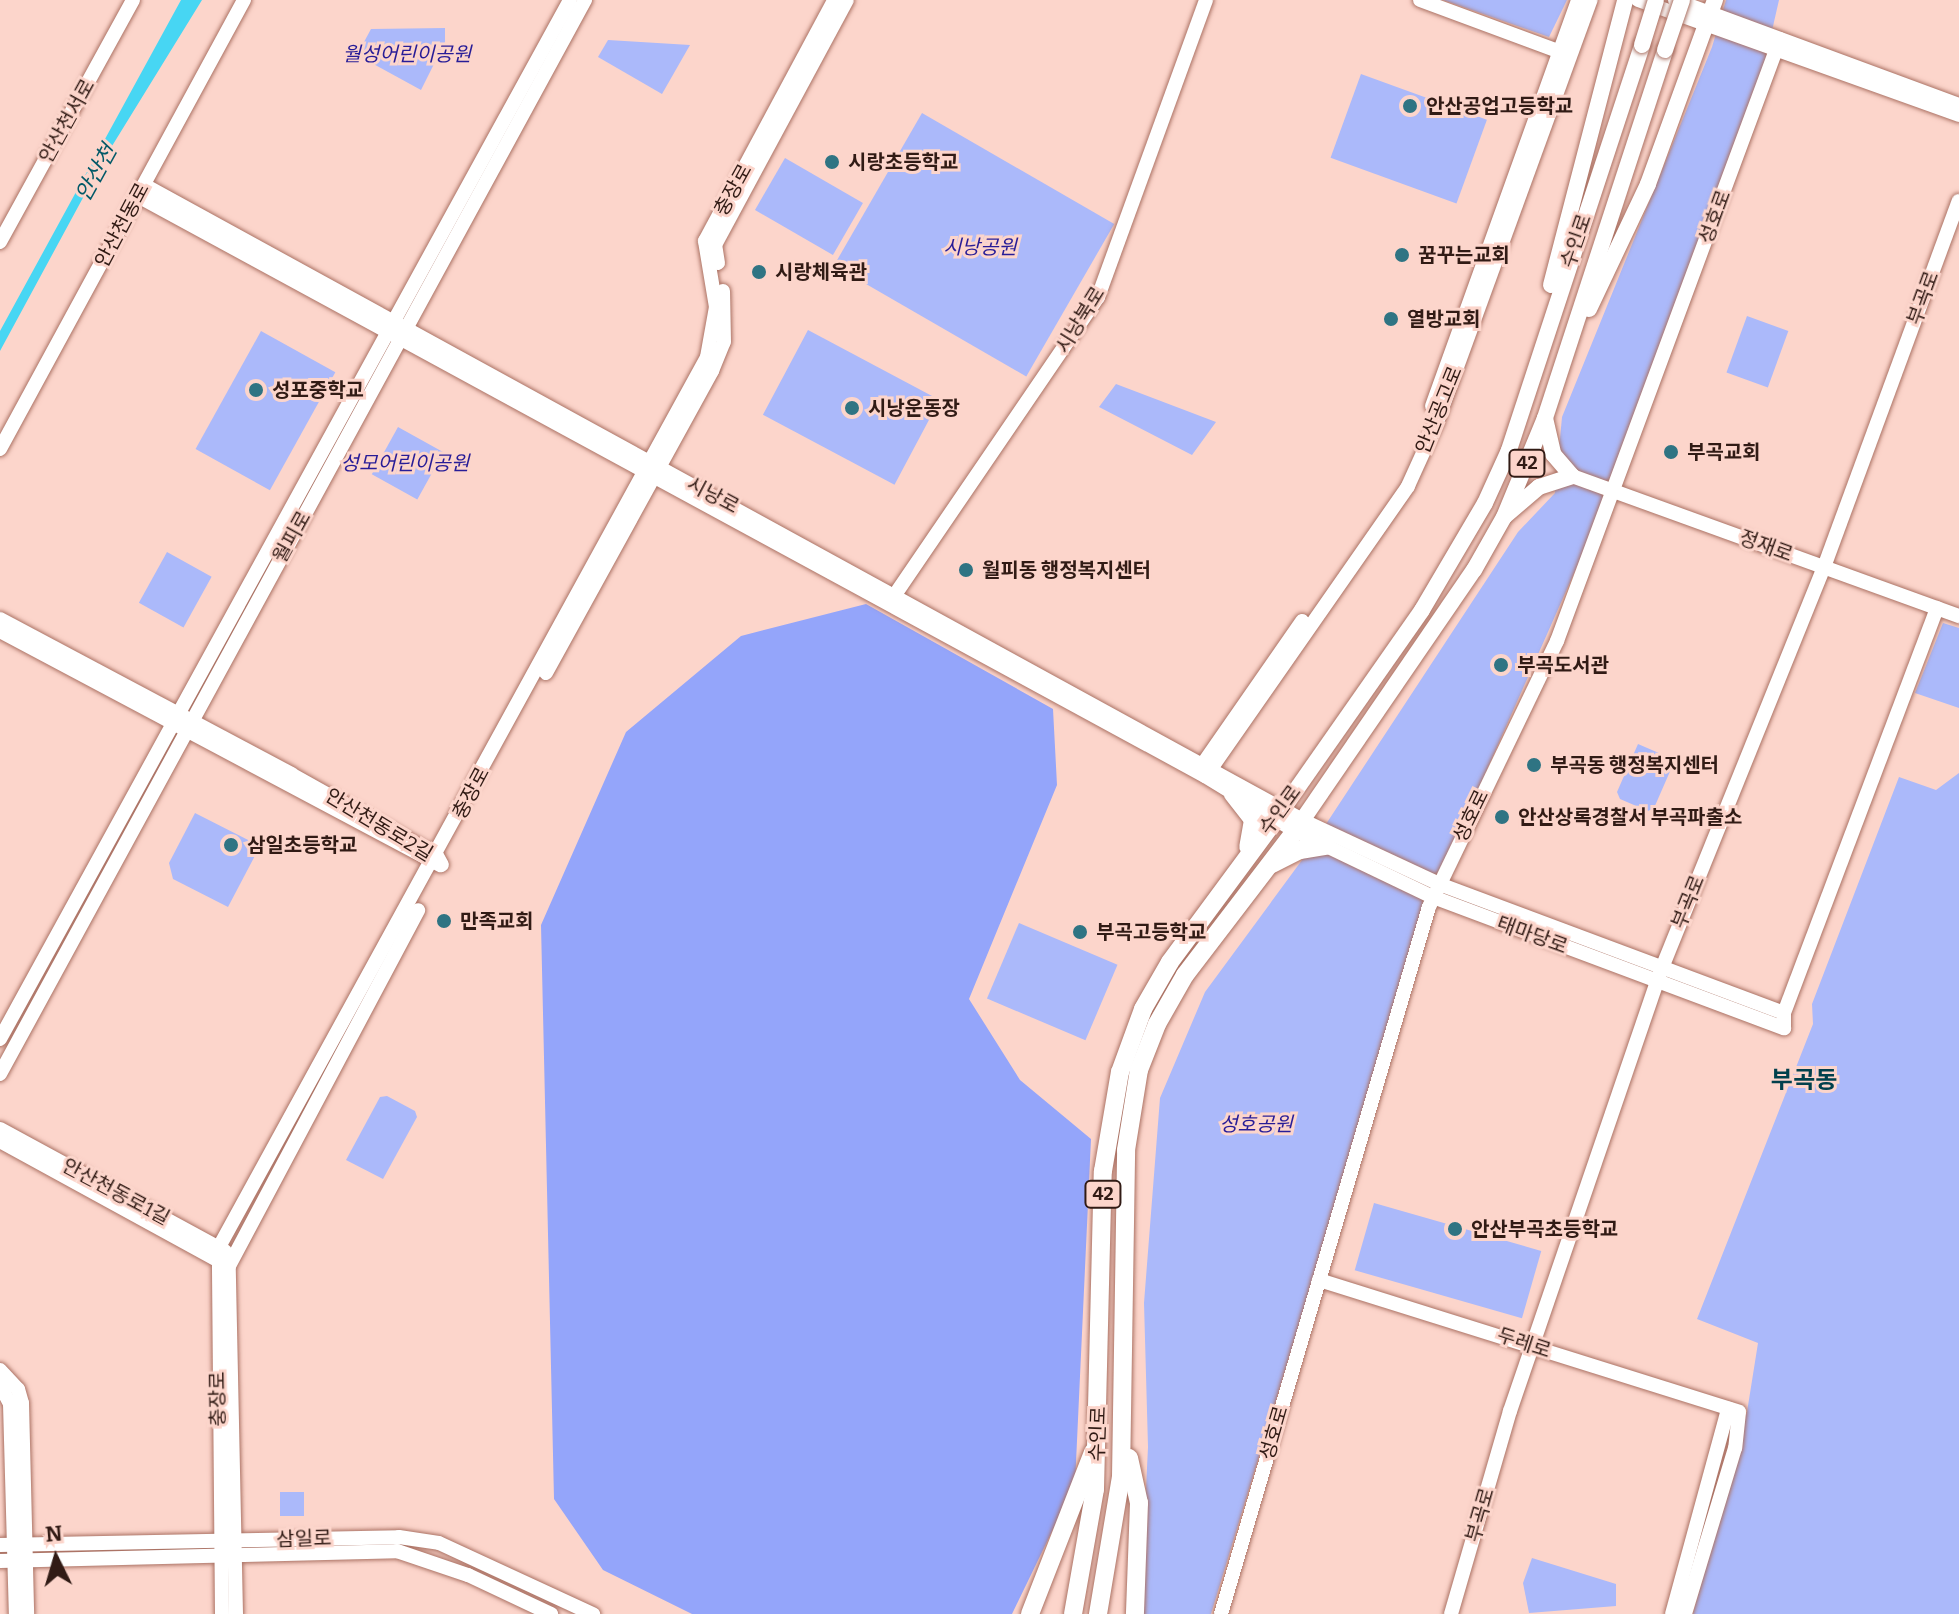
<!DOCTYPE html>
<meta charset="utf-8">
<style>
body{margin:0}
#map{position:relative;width:1959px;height:1614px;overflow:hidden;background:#fcd5cb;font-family:Bitter,"Noto Sans KR",serif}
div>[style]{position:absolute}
.green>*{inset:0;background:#abb9fa;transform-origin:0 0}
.forest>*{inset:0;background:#94a5fa}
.water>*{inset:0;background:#47d6f3}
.roads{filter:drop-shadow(0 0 2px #ab7264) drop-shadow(0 0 2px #ab7264)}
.secondary>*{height:14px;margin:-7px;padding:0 7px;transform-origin:7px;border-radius:7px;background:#fff}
.primary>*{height:16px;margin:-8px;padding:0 8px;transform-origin:8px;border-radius:8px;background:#fff}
.highway>*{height:18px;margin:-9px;padding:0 9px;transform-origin:9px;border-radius:9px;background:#fff}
.bridges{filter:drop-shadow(0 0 2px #ab7264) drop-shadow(0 0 2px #ab7264)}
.primary-bridge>*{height:16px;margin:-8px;padding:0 8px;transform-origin:8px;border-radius:8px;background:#fff}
.dots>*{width:22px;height:22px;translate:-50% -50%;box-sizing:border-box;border:4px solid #fcd5cb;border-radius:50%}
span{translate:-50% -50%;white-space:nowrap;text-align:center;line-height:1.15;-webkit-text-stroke:6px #fcd5cb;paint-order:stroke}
.shield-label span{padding:2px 6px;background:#fcd5cb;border:2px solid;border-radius:6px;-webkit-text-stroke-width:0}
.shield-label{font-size:18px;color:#311b15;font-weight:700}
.park-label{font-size:20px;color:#271c97;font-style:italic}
.poi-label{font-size:20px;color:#311b15;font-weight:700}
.left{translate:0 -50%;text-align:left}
.street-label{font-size:20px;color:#311b15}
.water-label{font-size:22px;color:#025968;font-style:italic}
.quarter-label{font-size:24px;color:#01404c;font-weight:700}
.north{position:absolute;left:16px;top:1518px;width:80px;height:80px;-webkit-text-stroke:6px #fcd5cb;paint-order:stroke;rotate:355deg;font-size:22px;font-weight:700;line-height:32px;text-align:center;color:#311b15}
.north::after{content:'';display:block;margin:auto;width:28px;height:36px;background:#311b15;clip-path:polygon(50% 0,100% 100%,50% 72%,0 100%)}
</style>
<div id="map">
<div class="green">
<div style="clip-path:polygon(1443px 0,1567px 0,1549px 37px)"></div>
<div style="clip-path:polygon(1726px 0,1779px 0,1763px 70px,1599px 517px,1426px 907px,1211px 1614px,1140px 1614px,1148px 1447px,1144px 1303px,1160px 1098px,1205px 992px,1305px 856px,1518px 532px,1555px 493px,1562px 417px,1712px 47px)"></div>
<div style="clip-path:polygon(445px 28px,445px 42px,421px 90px,357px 55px,371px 29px)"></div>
<div style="clip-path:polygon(608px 40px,690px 45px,662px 94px,598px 57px)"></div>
<div style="left:1361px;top:74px;width:134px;height:89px;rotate:20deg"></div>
<div style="left:922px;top:113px;width:222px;height:176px;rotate:30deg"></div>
<div style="left:785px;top:158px;width:90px;height:60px;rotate:30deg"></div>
<div style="left:1747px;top:316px;width:44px;height:60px;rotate:20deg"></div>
<div style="left:808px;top:330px;width:149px;height:96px;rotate:28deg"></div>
<div style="left:261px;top:331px;width:85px;height:135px;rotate:29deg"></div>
<div style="clip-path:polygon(1116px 384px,1216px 422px,1192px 455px,1099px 407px)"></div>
<div style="left:398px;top:427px;width:52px;height:54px;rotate:29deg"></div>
<div style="left:167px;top:552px;width:51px;height:58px;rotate:29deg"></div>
<div style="clip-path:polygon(1943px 623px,1959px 628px,1959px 708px,1915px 693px)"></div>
<div style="clip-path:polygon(1638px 744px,1675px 760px,1654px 808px,1648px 811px,1620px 799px,1617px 792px)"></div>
<div style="clip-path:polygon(1959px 773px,1959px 1614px,1693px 1614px,1747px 1412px,1758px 1343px,1697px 1319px,1813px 1024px,1812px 1004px,1899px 777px,1936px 790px)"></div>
<div style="clip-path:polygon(195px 813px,260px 846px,228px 907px,173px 879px,169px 863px)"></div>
<div style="left:1019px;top:923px;width:107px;height:82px;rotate:23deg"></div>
<div style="clip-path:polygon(387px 1096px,415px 1111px,417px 1117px,383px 1179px,346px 1160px,380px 1097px)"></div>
<div style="left:1374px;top:1203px;width:174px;height:70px;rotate:16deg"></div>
<div style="left:304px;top:1492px;width:24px;height:24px;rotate:90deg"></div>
<div style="clip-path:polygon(1532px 1558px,1616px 1584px,1616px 1606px,1529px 1613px,1523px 1583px)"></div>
</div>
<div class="forest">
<div style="clip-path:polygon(866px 604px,1053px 709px,1057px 785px,969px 999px,1020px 1080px,1091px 1139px,1075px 1484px,1012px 1614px,692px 1614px,603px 1570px,554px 1499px,541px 925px,626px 732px,741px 636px)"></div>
</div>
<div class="water">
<div style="clip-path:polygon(181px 0,202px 0,104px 159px,0 351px,0 331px)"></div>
</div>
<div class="roads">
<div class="secondary">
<div style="left:1420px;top:0;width:156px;rotate:20.3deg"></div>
<div style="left:1638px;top:0;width:341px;rotate:19.7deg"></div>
<div style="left:1675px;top:0;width:303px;rotate:20.3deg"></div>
<div style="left:144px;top:185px;width:1323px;rotate:28.73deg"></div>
<div style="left:1304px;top:821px;width:149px;rotate:25deg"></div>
<div style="left:1439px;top:884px;width:368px;rotate:20.5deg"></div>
<div style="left:138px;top:196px;width:1214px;rotate:28.53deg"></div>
<div style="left:1205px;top:776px;width:105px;rotate:31.4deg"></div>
<div style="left:1295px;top:831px;width:153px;rotate:25.6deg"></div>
<div style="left:1433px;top:897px;width:375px;rotate:20.5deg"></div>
<div style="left:1784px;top:1028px;width:15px;rotate:-90deg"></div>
<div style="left:1784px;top:1013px;width:433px;rotate:-69.3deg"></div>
<div style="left:0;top:242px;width:276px;rotate:-61.2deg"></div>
<div style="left:718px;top:263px;width:18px;rotate:-99deg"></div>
<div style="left:715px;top:245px;width:278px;rotate:-61.7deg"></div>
<div style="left:1432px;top:406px;width:431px;rotate:-70.2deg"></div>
<div style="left:0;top:449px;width:511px;rotate:-61.48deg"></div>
<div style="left:1572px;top:476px;width:412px;rotate:19.9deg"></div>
<div style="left:890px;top:602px;width:369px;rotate:-55.7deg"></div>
<div style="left:1098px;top:297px;width:316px;rotate:-70deg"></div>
<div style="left:0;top:619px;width:330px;rotate:28deg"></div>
<div style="left:291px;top:774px;width:167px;rotate:29.3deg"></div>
<div style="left:437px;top:856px;width:10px;rotate:61deg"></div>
<div style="left:0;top:631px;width:499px;rotate:28deg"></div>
<div style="left:546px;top:673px;width:345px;rotate:-61.2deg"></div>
<div style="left:712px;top:371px;width:31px;rotate:-68deg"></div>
<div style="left:724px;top:342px;width:51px;rotate:-91.1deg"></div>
<div style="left:1200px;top:768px;width:179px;rotate:-55.2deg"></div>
<div style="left:1208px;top:773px;width:350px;rotate:-55.1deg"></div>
<div style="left:1408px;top:486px;width:70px;rotate:-65.6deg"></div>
<div style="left:1437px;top:422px;width:449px;rotate:-70deg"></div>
<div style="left:0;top:1039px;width:1185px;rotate:-61.25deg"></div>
<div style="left:0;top:1074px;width:1223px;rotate:-61.42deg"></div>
<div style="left:0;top:1129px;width:256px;rotate:28.5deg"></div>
<div style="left:0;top:1141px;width:252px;rotate:28.7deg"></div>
<div style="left:1319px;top:1280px;width:440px;rotate:17.4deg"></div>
<div style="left:1739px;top:1412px;width:36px;rotate:96deg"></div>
<div style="left:1735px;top:1448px;width:173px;rotate:106.8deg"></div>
<div style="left:0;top:1370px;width:26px;rotate:47deg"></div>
<div style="left:18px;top:1389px;width:15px;rotate:74deg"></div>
<div style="left:22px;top:1403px;width:211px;rotate:88.6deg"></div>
<div style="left:0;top:1385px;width:21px;rotate:62deg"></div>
<div style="left:10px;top:1404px;width:210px;rotate:88.4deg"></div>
<div style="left:0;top:1545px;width:399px;rotate:-1.1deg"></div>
<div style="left:399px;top:1537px;width:40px;rotate:8.5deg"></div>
<div style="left:439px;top:1543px;width:170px;rotate:24.8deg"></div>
<div style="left:0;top:1561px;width:397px;rotate:-1.4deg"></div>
<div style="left:397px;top:1551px;width:75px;rotate:18.7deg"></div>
<div style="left:468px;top:1575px;width:92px;rotate:25.2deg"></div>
<div style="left:222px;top:1614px;width:367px;rotate:-90.5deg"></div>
<div style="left:219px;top:1247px;width:1015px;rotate:-61.26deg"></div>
<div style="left:707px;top:357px;width:51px;rotate:-79.8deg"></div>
<div style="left:716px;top:307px;width:67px;rotate:-99.5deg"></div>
<div style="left:705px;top:241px;width:273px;rotate:-61.8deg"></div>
<div style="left:236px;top:1614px;width:348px;rotate:-91.2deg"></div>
<div style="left:229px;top:1266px;width:403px;rotate:-62deg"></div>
<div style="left:1221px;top:1614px;width:737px;rotate:-73.61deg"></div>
<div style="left:1429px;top:907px;width:295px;rotate:-64.3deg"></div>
<div style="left:1557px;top:641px;width:642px;rotate:-69.67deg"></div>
<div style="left:1451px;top:1614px;width:211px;rotate:-73.8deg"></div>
<div style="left:1510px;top:1411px;width:468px;rotate:-71.1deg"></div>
<div style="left:1662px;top:968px;width:432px;rotate:-68deg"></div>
<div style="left:1824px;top:567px;width:390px;rotate:-69.8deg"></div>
<div style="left:1672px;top:1614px;width:213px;rotate:-74.7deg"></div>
</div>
<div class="primary">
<div style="left:1551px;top:285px;width:294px;rotate:-75.4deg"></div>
<div style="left:1589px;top:309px;width:138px;rotate:-64.7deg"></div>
<div style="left:1648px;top:184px;width:196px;rotate:-70deg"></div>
<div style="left:1545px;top:418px;width:37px;rotate:77deg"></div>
<div style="left:1553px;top:454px;width:29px;rotate:49deg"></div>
<div style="left:1505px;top:516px;width:45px;rotate:-40.5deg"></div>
<div style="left:1539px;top:487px;width:35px;rotate:-18deg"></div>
<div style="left:1275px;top:820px;width:256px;rotate:-55deg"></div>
<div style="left:1422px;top:610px;width:124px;rotate:-59.5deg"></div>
<div style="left:1485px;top:503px;width:58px;rotate:-65.6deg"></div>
<div style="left:1509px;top:450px;width:426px;rotate:-71.8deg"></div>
<div style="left:1295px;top:831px;width:316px;rotate:-55.6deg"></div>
<div style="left:1474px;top:570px;width:61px;rotate:-60.5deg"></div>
<div style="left:1504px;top:517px;width:107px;rotate:-67.5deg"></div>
<div style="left:1545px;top:418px;width:387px;rotate:-71.9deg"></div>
</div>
<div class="highway">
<div style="left:1233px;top:794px;width:33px;rotate:52deg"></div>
<div style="left:1253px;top:820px;width:27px;rotate:100deg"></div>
<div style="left:1272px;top:864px;width:31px;rotate:-27deg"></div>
<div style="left:1300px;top:850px;width:26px;rotate:-9deg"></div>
<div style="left:1129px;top:1458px;width:46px;rotate:77.5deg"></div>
<div style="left:1139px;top:1503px;width:111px;rotate:92.1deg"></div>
<div style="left:1030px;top:1614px;width:174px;rotate:-68.7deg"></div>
<div style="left:1073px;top:1614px;width:127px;rotate:-80deg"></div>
<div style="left:1095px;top:1489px;width:318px;rotate:-88.6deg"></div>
<div style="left:1103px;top:1171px;width:100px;rotate:-80.3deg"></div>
<div style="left:1120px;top:1072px;width:67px;rotate:-69.9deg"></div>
<div style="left:1143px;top:1009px;width:54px;rotate:-60.1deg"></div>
<div style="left:1170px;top:962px;width:177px;rotate:-53.5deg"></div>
<div style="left:1098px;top:1614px;width:139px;rotate:-80.5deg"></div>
<div style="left:1121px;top:1477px;width:327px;rotate:-89.1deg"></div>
<div style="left:1126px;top:1150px;width:81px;rotate:-80.8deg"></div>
<div style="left:1139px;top:1070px;width:49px;rotate:-68.6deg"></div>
<div style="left:1157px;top:1024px;width:56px;rotate:-60.3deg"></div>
<div style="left:1185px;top:975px;width:181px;rotate:-52.6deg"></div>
</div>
</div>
<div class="bridges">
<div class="primary-bridge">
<div style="left:1642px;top:45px;width:47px;rotate:-72.7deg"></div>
<div style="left:1665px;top:50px;width:53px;rotate:-71.2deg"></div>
</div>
</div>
<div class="dots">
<div style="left:1410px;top:106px;background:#2f7483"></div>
<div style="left:832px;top:162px;background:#2f7483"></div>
<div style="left:1402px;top:255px;background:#2f7483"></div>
<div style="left:759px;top:272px;background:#2f7483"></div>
<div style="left:1391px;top:319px;background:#2f7483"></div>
<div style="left:256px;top:390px;background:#2f7483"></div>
<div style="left:852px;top:408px;background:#2f7483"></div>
<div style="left:1671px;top:452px;background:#2f7483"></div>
<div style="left:966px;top:570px;background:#2f7483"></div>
<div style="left:1501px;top:665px;background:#2f7483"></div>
<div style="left:1534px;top:765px;background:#2f7483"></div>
<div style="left:1502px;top:817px;background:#2f7483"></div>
<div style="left:231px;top:845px;background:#2f7483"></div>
<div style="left:444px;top:921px;background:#2f7483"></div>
<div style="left:1080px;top:932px;background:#2f7483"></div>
<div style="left:1455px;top:1229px;background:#2f7483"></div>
</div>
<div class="shield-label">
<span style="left:1527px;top:463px">42</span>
<span style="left:1103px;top:1194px">42</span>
</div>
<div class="park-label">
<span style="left:407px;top:54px">월성어린이공원</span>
<span style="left:980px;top:247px">시낭공원</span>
<span style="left:405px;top:463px">성모어린이공원</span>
<span style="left:1256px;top:1124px">성호공원</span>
</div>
<div class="poi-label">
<span class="left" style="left:1426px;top:106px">안산공업고등학교</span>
<span class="left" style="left:848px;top:162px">시랑초등학교</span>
<span class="left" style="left:1418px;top:255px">꿈꾸는교회</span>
<span class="left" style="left:775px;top:272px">시랑체육관</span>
<span class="left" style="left:1407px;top:319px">열방교회</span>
<span class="left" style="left:272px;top:390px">성포중학교</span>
<span class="left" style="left:868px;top:408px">시낭운동장</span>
<span class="left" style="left:1687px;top:452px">부곡교회</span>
<span class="left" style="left:982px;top:570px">월피동 행정복지센터</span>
<span class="left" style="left:1517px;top:665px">부곡도서관</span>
<span class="left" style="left:1550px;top:765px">부곡동 행정복지센터</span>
<span class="left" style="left:1518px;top:817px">안산상록경찰서 부곡파출소</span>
<span class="left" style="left:247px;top:845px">삼일초등학교</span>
<span class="left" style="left:460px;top:921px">만족교회</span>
<span class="left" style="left:1096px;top:932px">부곡고등학교</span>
<span class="left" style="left:1471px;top:1229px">안산부곡초등학교</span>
</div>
<div class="street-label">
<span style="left:67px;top:121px;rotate:-61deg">안산천서로</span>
<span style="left:733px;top:190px;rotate:-61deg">충장로</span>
<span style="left:1715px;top:217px;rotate:-70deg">성호로</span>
<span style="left:122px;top:225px;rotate:-62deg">안산천동로</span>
<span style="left:1576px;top:241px;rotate:-71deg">수인로</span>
<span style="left:1923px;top:298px;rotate:-70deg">부곡로</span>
<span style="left:1080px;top:320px;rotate:-58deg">시낭북로</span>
<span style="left:1439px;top:410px;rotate:-68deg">안산공고로</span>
<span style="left:713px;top:495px;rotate:28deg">시낭로</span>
<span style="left:292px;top:537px;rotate:-61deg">월피로</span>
<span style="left:1766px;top:546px;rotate:20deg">정재로</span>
<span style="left:471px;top:793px;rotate:-62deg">충장로</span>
<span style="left:1280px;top:810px;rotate:-54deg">수인로</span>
<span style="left:1471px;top:816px;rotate:-64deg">성호로</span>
<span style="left:379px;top:825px;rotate:31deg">안산천동로2길</span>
<span style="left:1688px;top:902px;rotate:-68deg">부곡로</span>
<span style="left:1532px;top:935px;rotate:20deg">태마당로</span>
<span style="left:116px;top:1192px;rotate:28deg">안산천동로1길</span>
<span style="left:1524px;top:1343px;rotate:18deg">두레로</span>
<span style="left:218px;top:1399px;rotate:-91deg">충장로</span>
<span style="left:1274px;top:1433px;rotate:-74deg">성호로</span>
<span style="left:1098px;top:1434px;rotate:-88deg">수인로</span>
<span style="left:1480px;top:1515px;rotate:-74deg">부곡로</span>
<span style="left:304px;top:1539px;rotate:-2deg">삼일로</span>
</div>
<div class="water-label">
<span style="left:96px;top:173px;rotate:-61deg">안산천</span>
</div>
<div class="quarter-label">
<span style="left:1804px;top:1081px">부곡동</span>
</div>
<div class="north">N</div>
</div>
